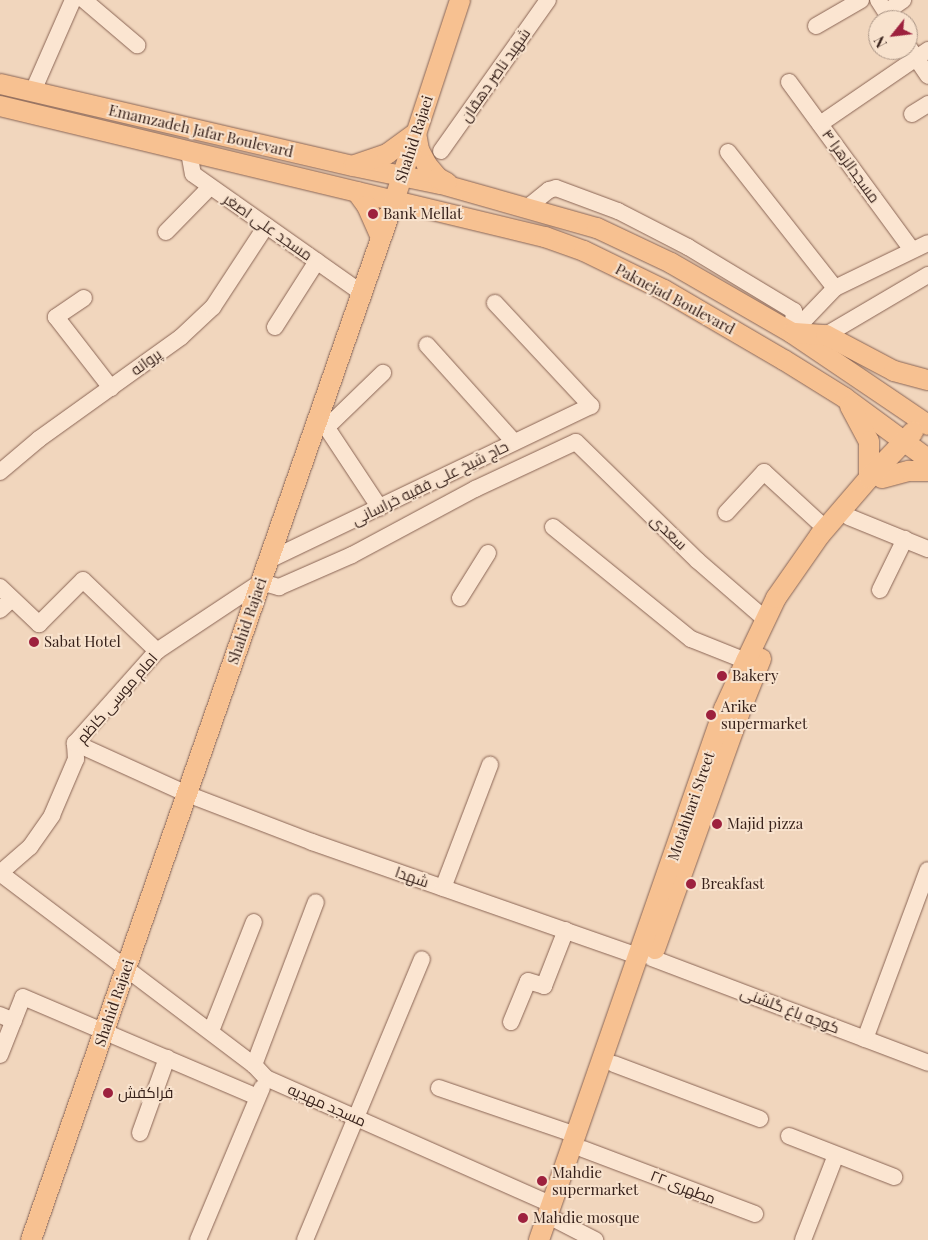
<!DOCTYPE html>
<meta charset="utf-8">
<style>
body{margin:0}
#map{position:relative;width:928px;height:1240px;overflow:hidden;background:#f1d6bd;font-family:"Playfair Display",Cairo,serif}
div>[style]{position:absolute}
.roads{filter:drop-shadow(0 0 1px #8a6555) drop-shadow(0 0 1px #8a6555)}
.minor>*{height:16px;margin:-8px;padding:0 8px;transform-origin:8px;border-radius:8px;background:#fbe5d1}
.major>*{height:20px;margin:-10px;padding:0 10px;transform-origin:10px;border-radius:10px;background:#f7c191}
.dots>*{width:14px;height:14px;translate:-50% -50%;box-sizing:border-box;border:2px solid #f8e2cd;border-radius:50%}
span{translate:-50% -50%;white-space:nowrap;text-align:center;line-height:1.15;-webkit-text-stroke:4px #f8e2cd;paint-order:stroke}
.street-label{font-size:15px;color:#38221b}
.poi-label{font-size:15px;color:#38221b}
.left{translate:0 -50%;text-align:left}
.north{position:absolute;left:868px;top:10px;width:50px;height:50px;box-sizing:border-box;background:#f8e2cd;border:1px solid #ab9586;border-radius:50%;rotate:241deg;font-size:14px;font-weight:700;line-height:20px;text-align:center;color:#38221b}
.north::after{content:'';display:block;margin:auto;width:18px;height:22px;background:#9d213e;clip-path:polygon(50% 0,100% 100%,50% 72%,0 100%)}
</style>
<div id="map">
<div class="roads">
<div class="minor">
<div style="left:84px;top:0;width:70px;rotate:40.3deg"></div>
<div style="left:878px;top:0;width:24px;rotate:57deg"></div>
<div style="left:886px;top:12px;width:21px;rotate:-35deg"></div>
<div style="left:816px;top:26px;width:52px;rotate:-30deg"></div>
<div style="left:908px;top:46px;width:36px;rotate:56deg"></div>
<div style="left:789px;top:82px;width:208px;rotate:53.8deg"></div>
<div style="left:33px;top:91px;width:99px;rotate:-66.3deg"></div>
<div style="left:912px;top:114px;width:19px;rotate:-32deg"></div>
<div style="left:820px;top:124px;width:131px;rotate:-34.4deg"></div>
<div style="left:441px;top:151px;width:185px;rotate:-54.7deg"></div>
<div style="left:189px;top:152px;width:22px;rotate:80deg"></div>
<div style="left:193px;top:174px;width:207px;rotate:35.2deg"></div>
<div style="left:728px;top:152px;width:173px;rotate:51.8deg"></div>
<div style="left:528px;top:207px;width:27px;rotate:-39deg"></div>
<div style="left:549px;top:190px;width:7px;rotate:-16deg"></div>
<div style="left:556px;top:188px;width:66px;rotate:20.4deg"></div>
<div style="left:618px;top:211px;width:79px;rotate:27.2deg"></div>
<div style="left:688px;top:247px;width:124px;rotate:31.1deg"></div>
<div style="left:794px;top:311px;width:22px;rotate:95deg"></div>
<div style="left:166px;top:232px;width:63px;rotate:-45.6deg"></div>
<div style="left:84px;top:298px;width:34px;rotate:146deg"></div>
<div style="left:56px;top:317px;width:90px;rotate:52.2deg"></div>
<div style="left:275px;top:327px;width:78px;rotate:-57.5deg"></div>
<div style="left:792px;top:333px;width:62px;rotate:-46.3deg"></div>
<div style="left:835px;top:288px;width:103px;rotate:-25.8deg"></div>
<div style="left:826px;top:335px;width:118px;rotate:-30.5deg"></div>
<div style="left:427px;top:345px;width:130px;rotate:48.1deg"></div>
<div style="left:319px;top:416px;width:110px;rotate:56.5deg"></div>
<div style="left:327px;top:427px;width:78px;rotate:-44deg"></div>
<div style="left:0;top:472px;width:51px;rotate:-40.2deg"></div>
<div style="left:39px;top:439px;width:175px;rotate:-35.7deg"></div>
<div style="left:181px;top:337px;width:44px;rotate:-43.2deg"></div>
<div style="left:213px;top:307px;width:97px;rotate:-56.8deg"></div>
<div style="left:726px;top:513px;width:56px;rotate:-47.2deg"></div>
<div style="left:764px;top:472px;width:83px;rotate:42.6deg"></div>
<div style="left:849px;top:517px;width:85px;rotate:22.1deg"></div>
<div style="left:553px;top:527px;width:178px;rotate:39.1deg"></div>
<div style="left:691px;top:639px;width:59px;rotate:21.8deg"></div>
<div style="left:269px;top:560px;width:357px;rotate:-25.6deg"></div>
<div style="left:591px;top:406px;width:141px;rotate:-133deg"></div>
<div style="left:0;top:587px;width:54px;rotate:43.5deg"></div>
<div style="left:39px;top:624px;width:62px;rotate:-45deg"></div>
<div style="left:83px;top:580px;width:103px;rotate:43.8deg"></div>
<div style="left:880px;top:590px;width:57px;rotate:-63.9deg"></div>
<div style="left:460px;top:598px;width:53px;rotate:-58.1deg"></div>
<div style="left:0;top:610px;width:16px;rotate:-43deg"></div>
<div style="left:75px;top:743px;width:123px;rotate:24.5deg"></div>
<div style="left:187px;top:794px;width:134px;rotate:21deg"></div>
<div style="left:312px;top:842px;width:345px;rotate:19.3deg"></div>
<div style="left:0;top:873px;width:40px;rotate:-41deg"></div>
<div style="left:30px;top:847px;width:39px;rotate:-55deg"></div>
<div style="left:52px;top:815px;width:61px;rotate:-66.8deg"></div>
<div style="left:76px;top:759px;width:16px;rotate:-94deg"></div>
<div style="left:75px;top:743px;width:123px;rotate:-48.3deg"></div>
<div style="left:157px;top:651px;width:125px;rotate:-33.6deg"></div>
<div style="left:261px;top:582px;width:19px;rotate:16deg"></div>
<div style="left:279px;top:587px;width:80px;rotate:-23.7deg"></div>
<div style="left:352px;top:555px;width:140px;rotate:-28.2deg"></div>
<div style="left:475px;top:489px;width:111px;rotate:-25deg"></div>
<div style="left:576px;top:442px;width:170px;rotate:44.3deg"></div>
<div style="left:698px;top:561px;width:90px;rotate:40.9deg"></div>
<div style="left:0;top:873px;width:318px;rotate:37.1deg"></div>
<div style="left:254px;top:1065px;width:18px;rotate:47deg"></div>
<div style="left:266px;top:1078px;width:313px;rotate:23.9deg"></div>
<div style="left:443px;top:888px;width:132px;rotate:-69.1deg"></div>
<div style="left:652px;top:958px;width:295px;rotate:20.8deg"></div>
<div style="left:0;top:1015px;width:15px;rotate:23deg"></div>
<div style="left:511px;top:1022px;width:44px;rotate:-67.5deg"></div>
<div style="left:528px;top:981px;width:17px;rotate:17deg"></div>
<div style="left:544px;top:986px;width:60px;rotate:-68.6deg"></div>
<div style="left:211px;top:1031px;width:117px;rotate:-68.5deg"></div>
<div style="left:865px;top:1039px;width:180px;rotate:-69.6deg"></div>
<div style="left:0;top:1055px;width:62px;rotate:-68.4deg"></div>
<div style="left:23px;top:997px;width:255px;rotate:23.1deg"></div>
<div style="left:614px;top:1064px;width:156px;rotate:20.6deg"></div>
<div style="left:254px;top:1065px;width:174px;rotate:-69.2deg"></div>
<div style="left:439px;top:1088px;width:145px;rotate:18.9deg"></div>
<div style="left:140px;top:1133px;width:80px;rotate:-70.2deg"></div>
<div style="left:789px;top:1136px;width:113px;rotate:21.3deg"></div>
<div style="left:583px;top:1149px;width:184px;rotate:20.7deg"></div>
<div style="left:558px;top:1221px;width:42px;rotate:27.2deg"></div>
<div style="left:198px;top:1240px;width:165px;rotate:-67.2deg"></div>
<div style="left:305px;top:1240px;width:304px;rotate:-67.4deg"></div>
<div style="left:803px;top:1240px;width:91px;rotate:-68.8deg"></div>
</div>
<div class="major">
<div style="left:0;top:84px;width:362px;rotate:13.1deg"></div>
<div style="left:353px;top:166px;width:90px;rotate:11.6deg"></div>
<div style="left:441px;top:184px;width:162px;rotate:15.8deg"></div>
<div style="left:597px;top:228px;width:82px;rotate:25.3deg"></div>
<div style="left:671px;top:263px;width:140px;rotate:30deg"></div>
<div style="left:792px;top:333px;width:164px;rotate:34.1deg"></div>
<div style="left:0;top:106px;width:561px;rotate:13.52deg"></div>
<div style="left:545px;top:237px;width:41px;rotate:19.7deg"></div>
<div style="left:584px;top:251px;width:89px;rotate:26deg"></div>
<div style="left:664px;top:290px;width:139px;rotate:30.3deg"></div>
<div style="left:784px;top:360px;width:72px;rotate:31.9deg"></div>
<div style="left:845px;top:398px;width:103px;rotate:36.3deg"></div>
<div style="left:355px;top:165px;width:34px;rotate:-19deg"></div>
<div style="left:387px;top:154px;width:36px;rotate:-36deg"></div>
<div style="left:416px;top:133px;width:17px;rotate:80deg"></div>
<div style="left:419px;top:150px;width:17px;rotate:62deg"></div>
<div style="left:427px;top:165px;width:17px;rotate:50deg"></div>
<div style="left:438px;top:178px;width:10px;rotate:29deg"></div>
<div style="left:357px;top:192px;width:17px;rotate:54deg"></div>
<div style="left:367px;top:206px;width:34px;rotate:66deg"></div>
<div style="left:795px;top:333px;width:31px;rotate:4deg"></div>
<div style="left:826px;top:335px;width:77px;rotate:27.9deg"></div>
<div style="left:894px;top:371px;width:35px;rotate:15deg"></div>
<div style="left:850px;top:406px;width:40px;rotate:62deg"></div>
<div style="left:869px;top:441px;width:37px;rotate:90deg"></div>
<div style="left:882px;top:478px;width:28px;rotate:-15deg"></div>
<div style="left:909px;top:471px;width:19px"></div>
<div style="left:655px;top:949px;width:255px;rotate:-70.3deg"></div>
<div style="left:741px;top:709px;width:54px;rotate:-68.2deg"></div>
<div style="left:31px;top:1240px;width:1101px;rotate:-70.74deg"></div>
<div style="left:394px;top:201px;width:212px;rotate:-71.8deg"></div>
<div style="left:539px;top:1240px;width:562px;rotate:-70.79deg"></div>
<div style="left:724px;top:709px;width:53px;rotate:-65.4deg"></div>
<div style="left:746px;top:661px;width:70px;rotate:-64.5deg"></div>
<div style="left:776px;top:598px;width:77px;rotate:-55.1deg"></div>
<div style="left:820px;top:535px;width:75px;rotate:-49.3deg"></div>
<div style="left:869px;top:478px;width:64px;rotate:-46.3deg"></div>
</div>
</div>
<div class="dots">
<div style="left:373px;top:214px;background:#9d213e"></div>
<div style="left:34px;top:642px;background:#9d213e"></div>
<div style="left:722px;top:676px;background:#9d213e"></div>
<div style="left:711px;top:715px;background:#9d213e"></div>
<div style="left:717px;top:824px;background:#9d213e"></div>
<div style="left:691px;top:884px;background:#9d213e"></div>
<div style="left:108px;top:1093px;background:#9d213e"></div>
<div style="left:542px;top:1181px;background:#9d213e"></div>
<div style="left:523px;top:1218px;background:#9d213e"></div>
</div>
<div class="street-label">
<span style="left:495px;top:75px;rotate:-55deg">شهید ناصر دهقان</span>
<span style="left:201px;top:131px;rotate:13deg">Emamzadeh Jafar Boulevard</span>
<span style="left:414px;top:139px;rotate:-72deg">Shahid Rajaei</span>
<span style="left:851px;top:166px;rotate:54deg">مسجدالزهرا ۴</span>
<span style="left:268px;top:227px;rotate:35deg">مسجد علی اصغر</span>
<span style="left:675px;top:299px;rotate:28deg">Paknejad Boulevard</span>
<span style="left:146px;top:362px;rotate:-36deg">پروانه</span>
<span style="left:430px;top:483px;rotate:-26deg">حاج شیخ علی فقیه خراسانی</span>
<span style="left:669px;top:532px;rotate:44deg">سعدی</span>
<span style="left:247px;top:621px;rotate:-71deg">Shahid Rajaei</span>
<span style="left:117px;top:698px;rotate:-49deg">امام موسی کاظم</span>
<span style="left:691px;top:806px;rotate:-71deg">Motahhari Street</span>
<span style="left:412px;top:877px;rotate:19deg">شهدا</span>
<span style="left:114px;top:1003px;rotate:-71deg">Shahid Rajaei</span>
<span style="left:790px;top:1010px;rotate:21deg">کوچه باغ گلشنی</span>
<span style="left:327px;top:1105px;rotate:24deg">مسجد مهدیه</span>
<span style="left:683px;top:1187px;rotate:21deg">مطهری ۲۲</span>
</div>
<div class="poi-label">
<span class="left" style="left:383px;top:214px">Bank Mellat</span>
<span class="left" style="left:44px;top:642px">Sabat Hotel</span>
<span class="left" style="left:732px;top:676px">Bakery</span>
<span class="left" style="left:721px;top:715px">Arike<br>supermarket</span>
<span class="left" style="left:727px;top:824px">Majid pizza</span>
<span class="left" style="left:701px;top:884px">Breakfast</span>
<span class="left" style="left:118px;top:1093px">فراکفش</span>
<span class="left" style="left:552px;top:1181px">Mahdie<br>supermarket</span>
<span class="left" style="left:533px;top:1218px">Mahdie mosque</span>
</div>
<div class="north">N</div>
</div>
